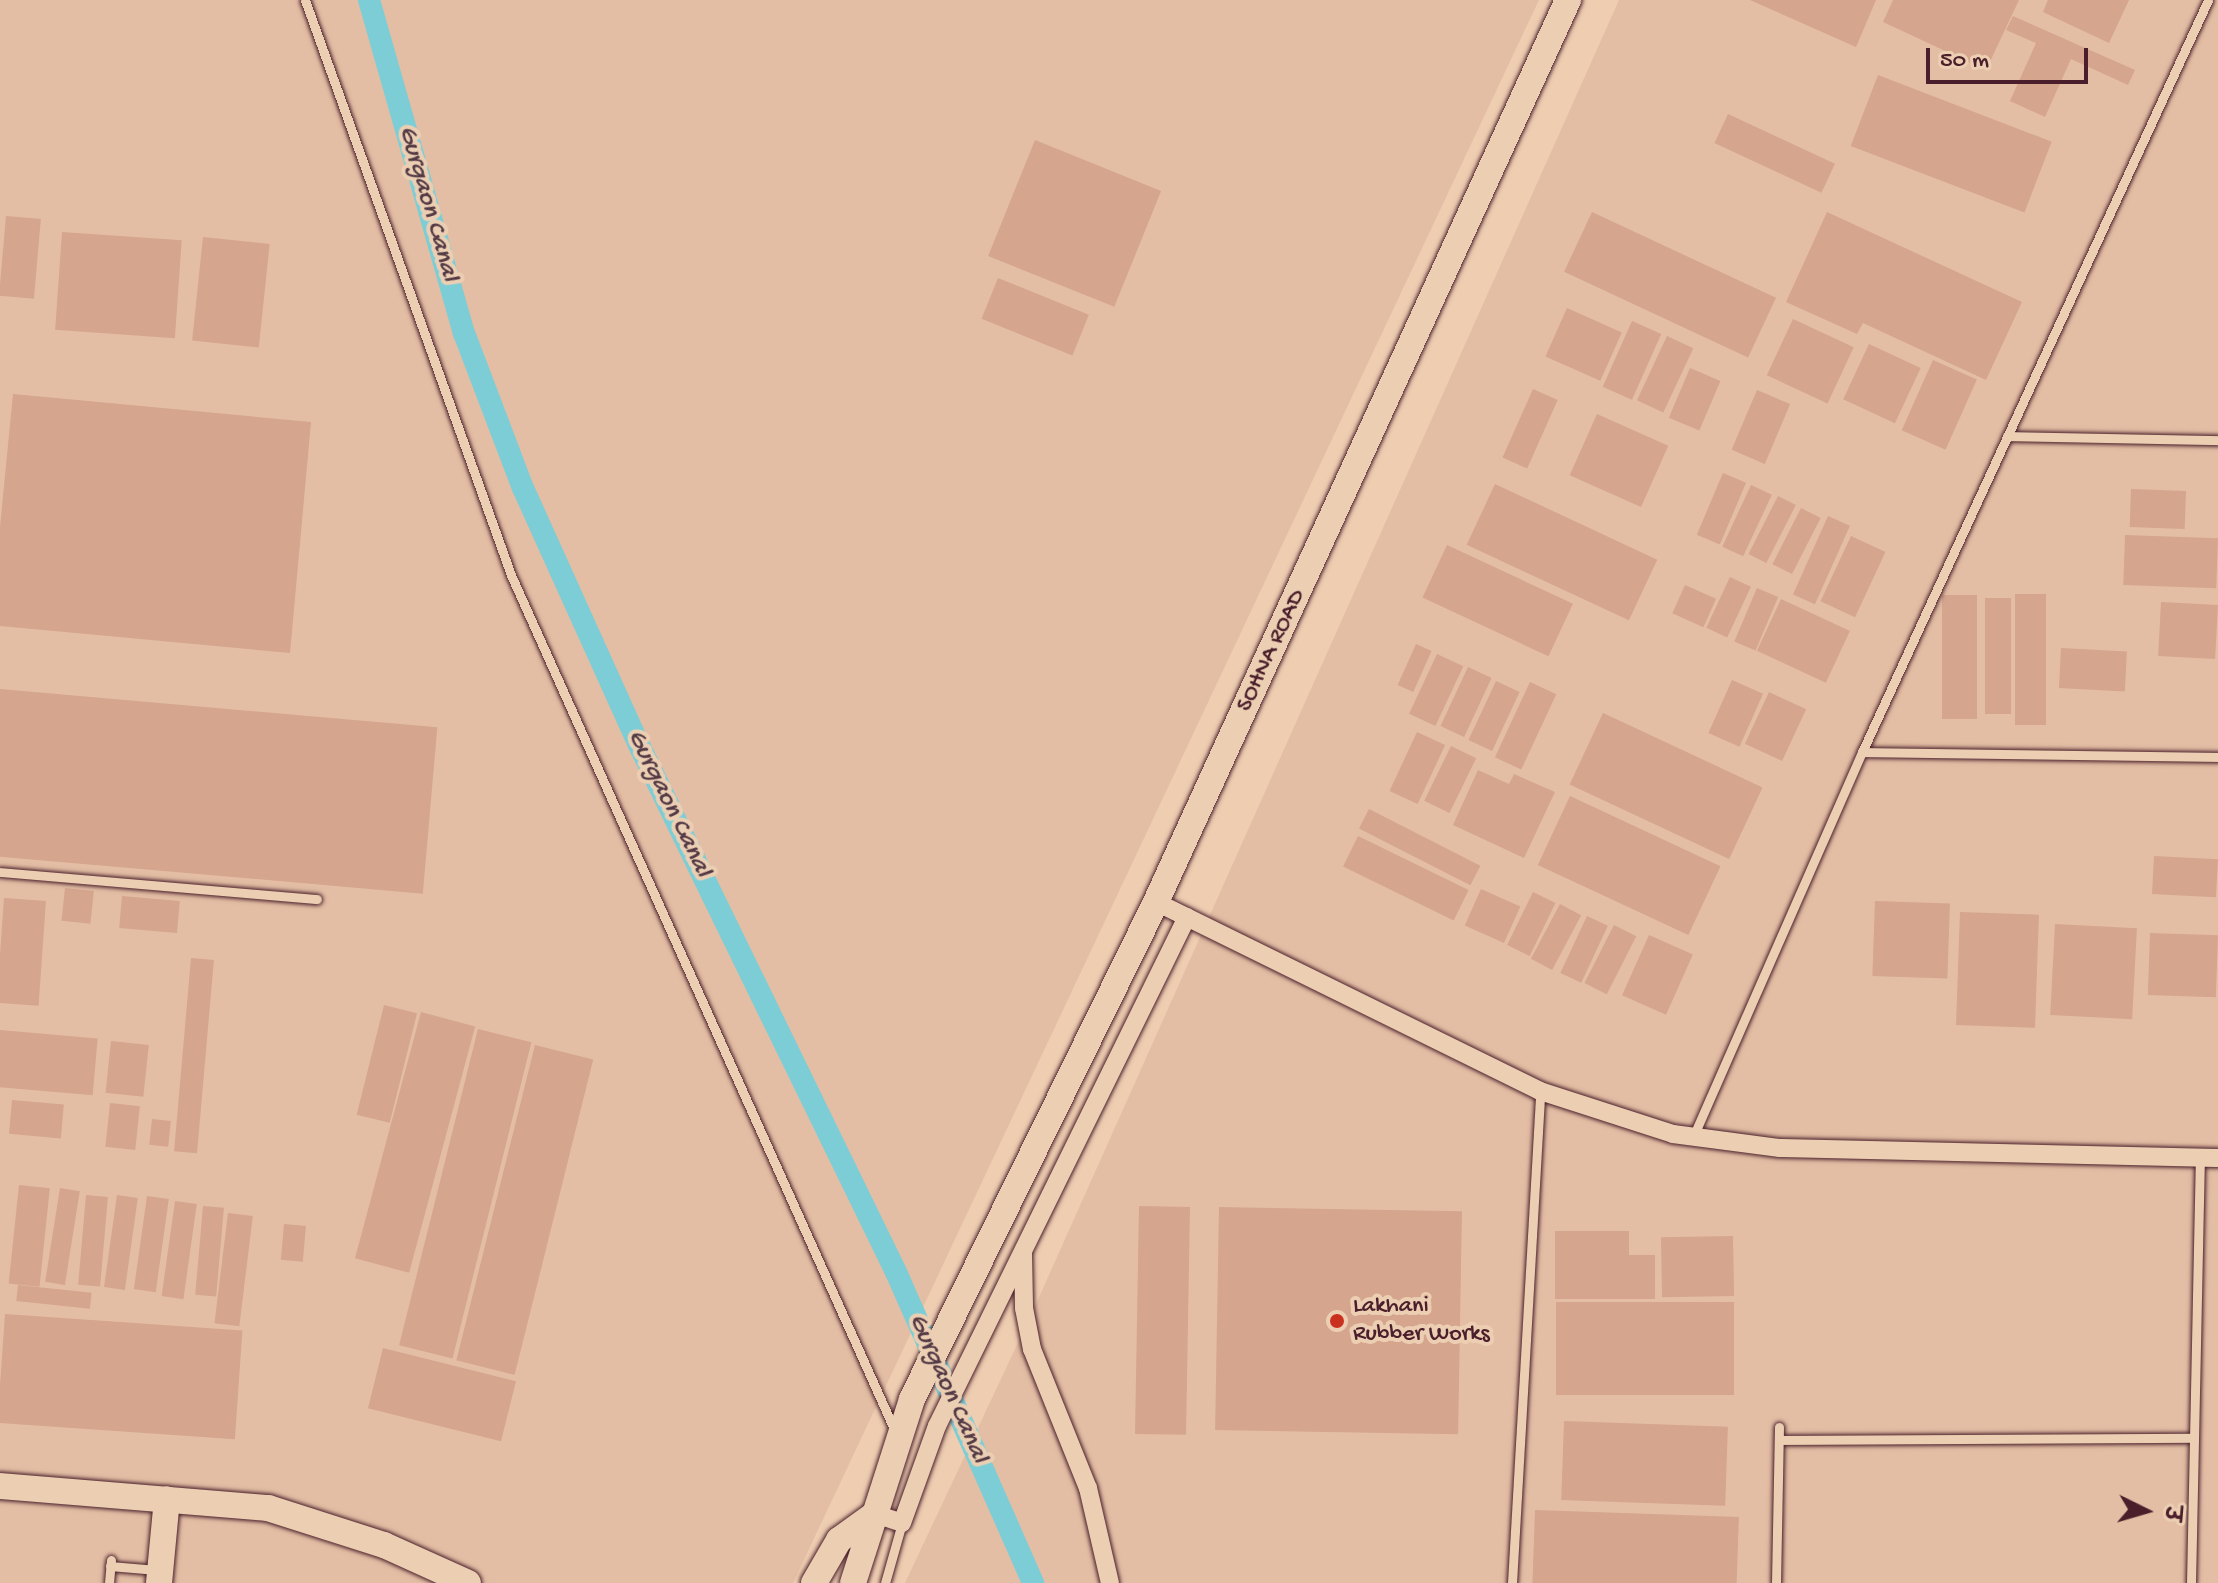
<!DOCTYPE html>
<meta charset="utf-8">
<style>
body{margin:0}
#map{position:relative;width:2218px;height:1583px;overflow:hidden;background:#eecdb1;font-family:"Gochi Hand","Playpen Sans Deva",sans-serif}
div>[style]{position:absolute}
.built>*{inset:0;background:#e3bea4}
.canal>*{height:22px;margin:-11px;padding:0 11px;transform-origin:11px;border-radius:11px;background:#7ccdd5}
.building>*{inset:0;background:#d5a58e;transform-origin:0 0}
.roads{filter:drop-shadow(0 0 2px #4a1f2b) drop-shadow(0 0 2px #4a1f2b)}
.lane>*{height:9px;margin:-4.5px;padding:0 4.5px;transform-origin:4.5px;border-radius:4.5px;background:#eccfb3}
.street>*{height:18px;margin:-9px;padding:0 9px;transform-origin:9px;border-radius:9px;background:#eccfb3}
.secondary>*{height:26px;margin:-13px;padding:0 13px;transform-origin:13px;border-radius:13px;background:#eccfb3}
.dots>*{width:22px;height:22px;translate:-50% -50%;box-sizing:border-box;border:4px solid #eccfb3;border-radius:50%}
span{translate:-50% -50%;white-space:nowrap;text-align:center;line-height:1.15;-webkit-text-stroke:8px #eccfb3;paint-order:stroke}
.street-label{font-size:24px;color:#4a1f2b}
.poi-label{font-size:24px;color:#4a1f2b}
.left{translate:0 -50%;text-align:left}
.water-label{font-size:26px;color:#523944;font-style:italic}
.north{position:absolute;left:2106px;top:1471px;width:80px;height:80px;-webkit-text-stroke:6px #eccfb3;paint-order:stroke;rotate:95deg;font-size:22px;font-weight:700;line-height:32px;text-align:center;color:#4a1f2b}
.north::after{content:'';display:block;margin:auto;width:28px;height:36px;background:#4a1f2b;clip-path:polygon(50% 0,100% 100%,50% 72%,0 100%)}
.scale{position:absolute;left:1926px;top:48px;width:162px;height:36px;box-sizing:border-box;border:4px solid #4a1f2b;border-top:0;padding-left:10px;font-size:24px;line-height:28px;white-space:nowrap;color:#4a1f2b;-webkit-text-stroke:6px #eccfb3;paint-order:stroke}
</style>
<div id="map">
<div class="built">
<div style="clip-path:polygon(0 0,1539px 0,793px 1583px,0 1583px)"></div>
<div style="clip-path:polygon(1619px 0,2218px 0,2218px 1583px,905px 1583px,1032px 1313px)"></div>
</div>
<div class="canal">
<div style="left:369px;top:0;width:346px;rotate:74.1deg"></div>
<div style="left:464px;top:333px;width:166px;rotate:69.2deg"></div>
<div style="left:523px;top:488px;width:286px;rotate:65.7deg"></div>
<div style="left:641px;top:749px;width:582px;rotate:64.01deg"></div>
<div style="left:896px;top:1272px;width:340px;rotate:66.2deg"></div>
</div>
<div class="building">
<div style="clip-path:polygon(1750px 0,1876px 0,1856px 47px)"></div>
<div style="clip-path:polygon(1893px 0,2019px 0,1986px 70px,1883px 22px)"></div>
<div style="clip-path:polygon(2048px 0,2129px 0,2109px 43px,2043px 12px)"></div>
<div style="clip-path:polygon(2013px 16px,2135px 70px,2128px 85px,2071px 59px,2045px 117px,2010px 101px,2036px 43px,2006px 30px)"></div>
<div style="left:1878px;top:75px;width:186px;height:76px;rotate:21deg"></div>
<div style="left:1728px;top:114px;width:118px;height:32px;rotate:25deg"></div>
<div style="left:1035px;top:140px;width:136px;height:125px;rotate:22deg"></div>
<div style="left:1592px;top:212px;width:203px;height:66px;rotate:25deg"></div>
<div style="clip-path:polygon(1827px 212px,2022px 302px,1986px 380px,1863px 323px,1857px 334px,1786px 302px)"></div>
<div style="left:6px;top:216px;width:35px;height:80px;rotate:5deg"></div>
<div style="left:62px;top:232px;width:120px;height:98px;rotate:4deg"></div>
<div style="left:203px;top:237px;width:67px;height:104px;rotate:6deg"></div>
<div style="left:998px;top:278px;width:98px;height:44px;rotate:22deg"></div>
<div style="left:1567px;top:308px;width:60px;height:53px;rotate:24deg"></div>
<div style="left:1793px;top:319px;width:67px;height:62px;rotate:25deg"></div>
<div style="left:1632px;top:321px;width:32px;height:72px;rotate:24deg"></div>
<div style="left:1667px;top:336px;width:29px;height:71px;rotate:25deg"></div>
<div style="left:1869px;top:344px;width:57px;height:61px;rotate:25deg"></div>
<div style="left:1933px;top:360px;width:48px;height:77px;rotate:24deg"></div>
<div style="left:1690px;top:368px;width:33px;height:54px;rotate:23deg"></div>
<div style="left:1533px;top:389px;width:27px;height:75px;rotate:24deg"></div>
<div style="left:1757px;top:390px;width:36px;height:65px;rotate:23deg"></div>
<div style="clip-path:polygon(13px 394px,311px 422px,290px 653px,0 626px,0 527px)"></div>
<div style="left:1597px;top:414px;width:78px;height:67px;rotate:24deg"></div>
<div style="left:1723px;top:473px;width:25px;height:67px;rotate:23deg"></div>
<div style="left:1495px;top:484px;width:179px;height:67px;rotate:25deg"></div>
<div style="left:1751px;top:485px;width:23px;height:68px;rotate:25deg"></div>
<div style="left:2131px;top:489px;width:55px;height:38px;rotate:2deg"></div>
<div style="left:1778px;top:496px;width:20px;height:65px;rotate:27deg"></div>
<div style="left:1801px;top:508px;width:22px;height:63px;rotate:27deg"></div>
<div style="left:1828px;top:516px;width:24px;height:86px;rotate:24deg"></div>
<div style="left:2125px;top:535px;width:93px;height:50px;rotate:2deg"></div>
<div style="left:1851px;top:536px;width:38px;height:72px;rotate:25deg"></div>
<div style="left:1447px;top:545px;width:139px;height:58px;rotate:25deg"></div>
<div style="left:1730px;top:577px;width:23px;height:56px;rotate:25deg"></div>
<div style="left:1685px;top:585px;width:34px;height:31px;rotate:24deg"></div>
<div style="left:1757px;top:588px;width:23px;height:58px;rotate:23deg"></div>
<div style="left:2015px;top:594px;width:31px;height:131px"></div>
<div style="left:1942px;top:595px;width:35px;height:124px"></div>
<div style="left:1985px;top:598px;width:26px;height:116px"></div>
<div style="left:1781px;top:599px;width:76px;height:57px;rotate:25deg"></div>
<div style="left:2161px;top:602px;width:57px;height:54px;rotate:3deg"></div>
<div style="left:1416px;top:644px;width:17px;height:45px;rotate:24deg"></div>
<div style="left:2061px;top:648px;width:66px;height:40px;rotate:3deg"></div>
<div style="left:1437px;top:654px;width:29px;height:66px;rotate:25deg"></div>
<div style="left:1468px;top:667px;width:26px;height:65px;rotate:25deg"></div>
<div style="left:1732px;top:680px;width:34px;height:58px;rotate:24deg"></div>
<div style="left:1496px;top:681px;width:26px;height:65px;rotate:25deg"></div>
<div style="left:1530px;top:682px;width:29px;height:83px;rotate:25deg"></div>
<div style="left:0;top:689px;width:439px;height:167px;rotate:5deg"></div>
<div style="left:1769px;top:692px;width:41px;height:57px;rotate:25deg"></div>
<div style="left:1603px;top:713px;width:176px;height:79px;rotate:25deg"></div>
<div style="left:1417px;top:732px;width:31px;height:65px;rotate:25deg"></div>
<div style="left:1451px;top:746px;width:28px;height:61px;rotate:26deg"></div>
<div style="clip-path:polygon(1478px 770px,1509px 784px,1514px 774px,1555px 792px,1524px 858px,1453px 825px)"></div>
<div style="left:1570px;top:796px;width:166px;height:76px;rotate:25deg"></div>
<div style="left:1369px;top:809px;width:125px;height:22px;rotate:27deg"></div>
<div style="left:1358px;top:836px;width:123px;height:34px;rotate:26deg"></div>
<div style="left:2154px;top:856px;width:64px;height:38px;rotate:3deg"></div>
<div style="left:65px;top:888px;width:29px;height:33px;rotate:6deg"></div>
<div style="left:1481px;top:889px;width:43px;height:40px;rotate:24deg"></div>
<div style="left:1533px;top:892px;width:25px;height:59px;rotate:26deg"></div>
<div style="left:122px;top:896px;width:58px;height:32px;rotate:5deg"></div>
<div style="left:4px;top:898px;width:42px;height:105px;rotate:4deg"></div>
<div style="left:1875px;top:901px;width:75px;height:75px;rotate:2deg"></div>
<div style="left:1560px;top:904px;width:24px;height:62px;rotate:28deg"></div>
<div style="left:1960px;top:912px;width:79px;height:113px;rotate:2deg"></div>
<div style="left:1587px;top:916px;width:23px;height:63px;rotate:25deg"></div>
<div style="left:2055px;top:924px;width:82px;height:91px;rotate:3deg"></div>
<div style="left:1614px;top:925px;width:25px;height:65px;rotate:27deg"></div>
<div style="left:2150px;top:933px;width:68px;height:62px;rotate:2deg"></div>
<div style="left:1649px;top:935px;width:48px;height:66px;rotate:24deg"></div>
<div style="left:191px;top:958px;width:23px;height:194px;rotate:5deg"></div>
<div style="left:384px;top:1005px;width:34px;height:113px;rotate:14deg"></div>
<div style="left:421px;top:1012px;width:56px;height:255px;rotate:15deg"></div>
<div style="left:478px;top:1029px;width:55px;height:326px;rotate:14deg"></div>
<div style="left:0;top:1030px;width:98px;height:57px;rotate:5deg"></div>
<div style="left:111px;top:1041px;width:38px;height:52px;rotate:6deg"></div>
<div style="left:535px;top:1045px;width:60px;height:325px;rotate:14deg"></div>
<div style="left:12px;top:1100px;width:52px;height:34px;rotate:5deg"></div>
<div style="left:110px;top:1103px;width:30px;height:44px;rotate:6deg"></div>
<div style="left:152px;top:1119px;width:19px;height:26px;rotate:6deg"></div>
<div style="left:19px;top:1185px;width:31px;height:99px;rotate:6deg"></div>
<div style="left:60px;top:1188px;width:20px;height:95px;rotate:9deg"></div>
<div style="left:86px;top:1195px;width:22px;height:90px;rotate:5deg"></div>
<div style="left:117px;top:1195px;width:21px;height:93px;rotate:8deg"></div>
<div style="left:147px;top:1196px;width:22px;height:94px;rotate:8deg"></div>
<div style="left:175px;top:1201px;width:22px;height:96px;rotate:8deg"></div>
<div style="left:203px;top:1206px;width:21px;height:89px;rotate:5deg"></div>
<div style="left:1139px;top:1206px;width:51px;height:228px;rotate:1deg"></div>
<div style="left:1219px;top:1207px;width:243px;height:223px;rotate:1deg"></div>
<div style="left:228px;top:1213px;width:25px;height:111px;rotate:7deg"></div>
<div style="left:284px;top:1224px;width:22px;height:36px;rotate:5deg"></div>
<div style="clip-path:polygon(1555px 1231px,1629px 1231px,1629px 1255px,1655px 1255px,1655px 1299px,1555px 1299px)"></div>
<div style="left:1733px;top:1236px;width:60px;height:72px;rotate:89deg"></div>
<div style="left:18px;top:1285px;width:74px;height:16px;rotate:6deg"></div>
<div style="left:1734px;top:1302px;width:93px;height:178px;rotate:90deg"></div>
<div style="left:5px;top:1314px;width:238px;height:109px;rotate:4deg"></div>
<div style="left:383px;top:1348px;width:137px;height:62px;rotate:14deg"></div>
<div style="left:1564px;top:1421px;width:164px;height:79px;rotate:2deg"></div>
<div style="left:1535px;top:1510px;width:204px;height:73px;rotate:2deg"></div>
</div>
<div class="roads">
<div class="lane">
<div style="left:305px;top:0;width:611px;rotate:70.29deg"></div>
<div style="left:511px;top:575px;width:938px;rotate:65.84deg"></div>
<div style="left:2007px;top:436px;width:211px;rotate:1.1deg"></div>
<div style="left:1862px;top:752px;width:356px;rotate:0.8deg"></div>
<div style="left:0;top:872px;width:318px;rotate:4.9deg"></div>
<div style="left:1693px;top:1137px;width:420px;rotate:-66.3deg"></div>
<div style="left:1862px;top:752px;width:828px;rotate:-65.29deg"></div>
<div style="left:1779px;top:1440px;width:415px;rotate:-0.3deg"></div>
<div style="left:110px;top:1566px;width:47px;rotate:4.9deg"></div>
<div style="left:109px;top:1583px;width:23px;rotate:-85deg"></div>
<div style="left:885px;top:1583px;width:62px;rotate:-74.2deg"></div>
<div style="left:1512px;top:1583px;width:493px;rotate:-86.7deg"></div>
<div style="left:1776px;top:1583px;width:156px;rotate:-88.9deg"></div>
<div style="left:2191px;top:1583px;width:426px;rotate:-88.8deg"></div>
</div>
<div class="street">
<div style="left:1156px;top:902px;width:428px;rotate:26.2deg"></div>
<div style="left:1540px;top:1091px;width:140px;rotate:17.9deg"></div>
<div style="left:1673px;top:1134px;width:108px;rotate:7.5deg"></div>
<div style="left:1780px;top:1148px;width:438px;rotate:1.3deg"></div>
<div style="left:1023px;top:1254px;width:54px;rotate:88.9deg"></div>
<div style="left:1024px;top:1308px;width:42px;rotate:79deg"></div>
<div style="left:1032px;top:1349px;width:150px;rotate:68.1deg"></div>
<div style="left:1088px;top:1488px;width:98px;rotate:77deg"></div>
<div style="left:875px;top:1514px;width:28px;rotate:18deg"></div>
<div style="left:902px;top:1523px;width:103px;rotate:-70.2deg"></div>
<div style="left:937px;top:1426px;width:567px;rotate:-63.84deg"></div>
</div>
<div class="secondary">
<div style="left:0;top:1486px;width:269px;rotate:4.7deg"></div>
<div style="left:268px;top:1508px;width:122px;rotate:17.7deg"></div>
<div style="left:384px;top:1545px;width:92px;rotate:24.3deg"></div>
<div style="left:159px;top:1583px;width:84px;rotate:-84.6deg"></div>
<div style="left:814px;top:1583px;width:50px;rotate:-59.8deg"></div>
<div style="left:839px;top:1540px;width:44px;rotate:-35.8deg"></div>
<div style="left:853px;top:1583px;width:193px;rotate:-72.2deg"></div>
<div style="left:912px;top:1399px;width:554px;rotate:-63.85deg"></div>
<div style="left:1156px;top:902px;width:992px;rotate:-65.45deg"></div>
</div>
</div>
<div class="dots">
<div style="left:1337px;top:1321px;background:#c8321e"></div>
</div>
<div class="street-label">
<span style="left:1272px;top:651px;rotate:-65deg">SOHNA ROAD</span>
</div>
<div class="poi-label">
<span class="left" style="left:1353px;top:1321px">Lakhani<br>Rubber Works</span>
</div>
<div class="water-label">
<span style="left:427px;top:204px;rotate:74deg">Gurgaon Canal</span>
<span style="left:668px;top:804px;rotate:64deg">Gurgaon Canal</span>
<span style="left:947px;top:1389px;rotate:66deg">Gurgaon Canal</span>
</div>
<div class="north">उ</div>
<div class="scale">50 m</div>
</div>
